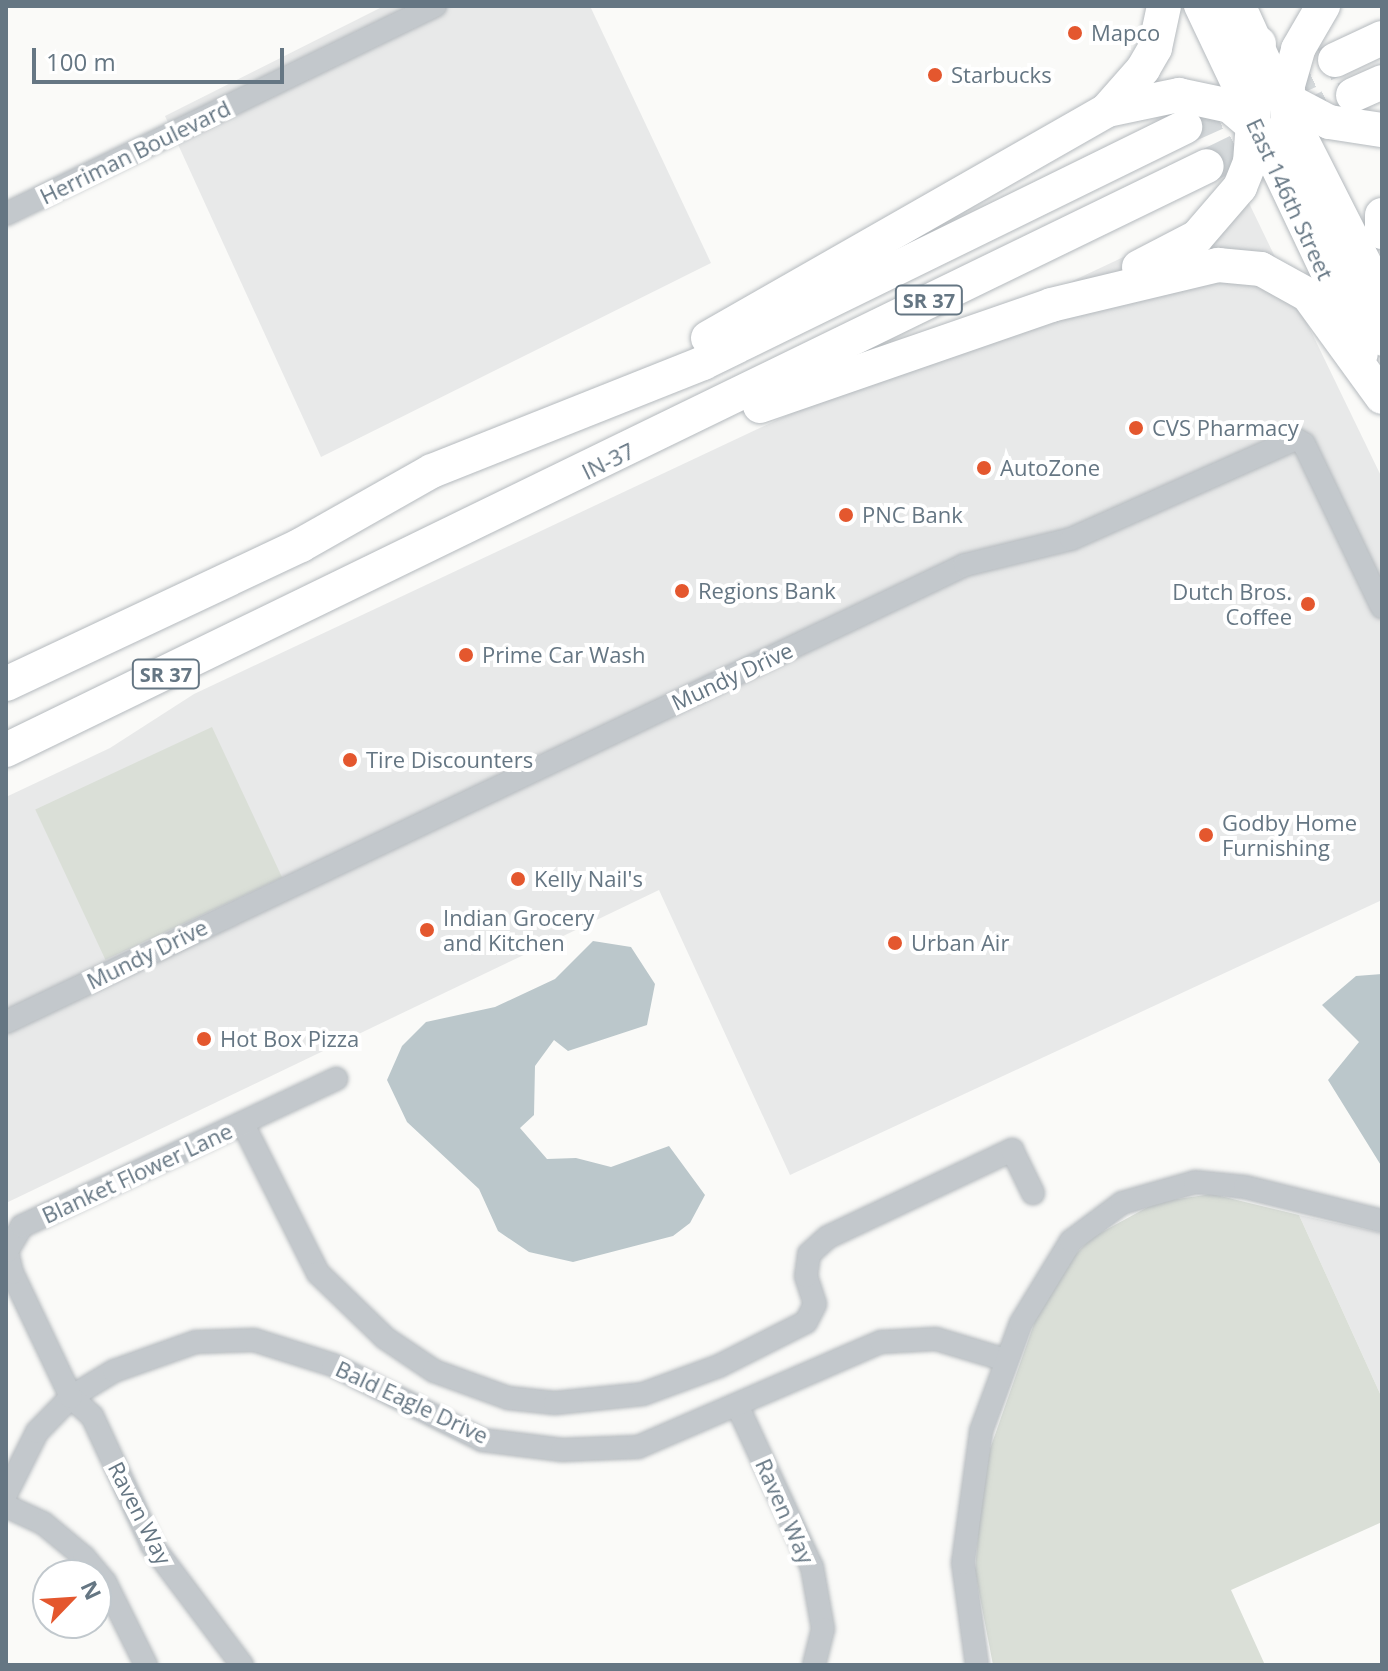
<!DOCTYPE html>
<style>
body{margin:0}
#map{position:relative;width:1388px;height:1671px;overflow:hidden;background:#fafaf8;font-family:"Open Sans",sans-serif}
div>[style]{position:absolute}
.built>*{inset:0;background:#e8e9e9}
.green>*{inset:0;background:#dadfd7;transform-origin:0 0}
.water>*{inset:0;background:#bbc7cb}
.highway-tunnel>*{height:34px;margin-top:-17px;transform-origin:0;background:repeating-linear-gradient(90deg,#d5d9db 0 34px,transparent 0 51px)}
.roads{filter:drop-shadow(0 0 2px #b5babe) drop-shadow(0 0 2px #b5babe)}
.minor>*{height:22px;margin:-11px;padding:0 11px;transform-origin:11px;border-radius:11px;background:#c3c8cc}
.major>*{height:28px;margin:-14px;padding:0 14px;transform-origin:14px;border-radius:14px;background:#fff}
.highway>*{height:34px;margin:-17px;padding:0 17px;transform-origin:17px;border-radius:17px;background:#fff}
.dots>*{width:22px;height:22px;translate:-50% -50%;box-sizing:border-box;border:4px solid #fff;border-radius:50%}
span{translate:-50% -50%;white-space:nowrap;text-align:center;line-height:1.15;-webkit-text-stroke:8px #fff;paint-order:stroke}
.shield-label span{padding:2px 6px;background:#fff;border:2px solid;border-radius:6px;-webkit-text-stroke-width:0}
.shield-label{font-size:20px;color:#657683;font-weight:700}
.poi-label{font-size:22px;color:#657683}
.left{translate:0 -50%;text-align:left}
.right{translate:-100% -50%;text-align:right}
.street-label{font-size:22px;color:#657683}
.frame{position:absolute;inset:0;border:8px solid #657683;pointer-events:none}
.north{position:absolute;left:32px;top:1559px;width:80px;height:80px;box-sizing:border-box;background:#fff;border:2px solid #c1c8cd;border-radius:50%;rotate:65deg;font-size:22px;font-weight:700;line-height:32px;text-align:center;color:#657683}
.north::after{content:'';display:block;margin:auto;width:28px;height:36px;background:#e4572e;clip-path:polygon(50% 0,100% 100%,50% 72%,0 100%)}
.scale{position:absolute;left:32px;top:48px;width:252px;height:36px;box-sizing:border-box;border:4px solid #657683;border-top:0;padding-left:10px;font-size:24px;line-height:28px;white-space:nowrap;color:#657683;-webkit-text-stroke:6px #fff;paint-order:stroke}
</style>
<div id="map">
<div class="built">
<div style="clip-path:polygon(384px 6px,590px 6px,711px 263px,321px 457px,165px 116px)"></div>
<div style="clip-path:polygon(1247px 199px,1382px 478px,1382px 900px,790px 1175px,659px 890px,6px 1203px,6px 797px,110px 748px,194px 694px)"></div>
<div style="clip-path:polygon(1299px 1215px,1382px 1233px,1382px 1398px)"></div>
</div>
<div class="green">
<div style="left:212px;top:727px;width:166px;height:195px;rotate:65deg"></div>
<div style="clip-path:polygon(1212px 1194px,1299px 1215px,1382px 1398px,1382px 1522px,1231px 1590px,1265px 1665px,993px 1665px,975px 1571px,980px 1510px,990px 1449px,1036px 1318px,1059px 1272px,1091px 1238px,1157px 1202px)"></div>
</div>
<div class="water">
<div style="clip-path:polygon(593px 941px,631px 947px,655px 984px,647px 1025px,568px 1051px,554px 1040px,535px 1066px,534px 1115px,520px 1128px,547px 1159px,576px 1158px,611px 1167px,669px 1146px,705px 1195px,690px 1223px,673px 1236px,573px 1262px,529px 1252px,498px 1231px,479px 1189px,407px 1122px,387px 1080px,402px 1046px,426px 1022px,495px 1007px,555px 979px)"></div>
<div style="clip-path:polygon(1382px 974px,1382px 1167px,1328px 1080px,1359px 1042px,1322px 1005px,1356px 976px)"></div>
</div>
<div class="highway-tunnel">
<div style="left:1185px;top:127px;width:164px;rotate:-24.1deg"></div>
<div style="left:1207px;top:166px;width:162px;rotate:-25.9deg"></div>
</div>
<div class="roads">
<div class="minor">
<div style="left:6px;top:214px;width:477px;rotate:-25.9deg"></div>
<div style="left:6px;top:1022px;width:1062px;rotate:-25.48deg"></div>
<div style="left:965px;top:565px;width:109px;rotate:-13.8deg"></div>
<div style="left:1071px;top:539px;width:246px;rotate:-24deg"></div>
<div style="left:1296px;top:439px;width:9px;rotate:32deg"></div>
<div style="left:1304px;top:444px;width:181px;rotate:64.4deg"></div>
<div style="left:243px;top:1124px;width:167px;rotate:63.3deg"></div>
<div style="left:318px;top:1273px;width:93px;rotate:44.1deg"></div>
<div style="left:385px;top:1338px;width:59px;rotate:34deg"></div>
<div style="left:434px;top:1371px;width:79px;rotate:20deg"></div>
<div style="left:508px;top:1398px;width:47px;rotate:6.1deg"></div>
<div style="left:555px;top:1403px;width:88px;rotate:-5.8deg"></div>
<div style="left:643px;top:1394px;width:81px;rotate:-20.2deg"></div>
<div style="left:719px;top:1366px;width:97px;rotate:-26.8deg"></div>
<div style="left:806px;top:1322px;width:20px;rotate:-63deg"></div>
<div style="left:815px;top:1304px;width:29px;rotate:-108deg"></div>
<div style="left:806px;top:1276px;width:22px;rotate:-82deg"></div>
<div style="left:809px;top:1254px;width:25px;rotate:-42deg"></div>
<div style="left:828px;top:1237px;width:204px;rotate:-25.3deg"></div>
<div style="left:1012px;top:1150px;width:48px;rotate:64deg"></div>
<div style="left:738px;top:1407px;width:176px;rotate:65.2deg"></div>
<div style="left:812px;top:1567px;width:63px;rotate:79.9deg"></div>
<div style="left:823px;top:1629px;width:37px;rotate:104deg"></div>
<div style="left:6px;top:1494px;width:69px;rotate:-63.4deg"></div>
<div style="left:37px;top:1432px;width:49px;rotate:-45.8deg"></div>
<div style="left:71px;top:1397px;width:50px;rotate:-31.2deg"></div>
<div style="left:114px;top:1371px;width:87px;rotate:-19.5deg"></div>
<div style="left:196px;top:1342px;width:58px;rotate:-2deg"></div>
<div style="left:254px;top:1340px;width:83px;rotate:17.6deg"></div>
<div style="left:333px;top:1365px;width:167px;rotate:26.7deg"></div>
<div style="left:482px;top:1440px;width:81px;rotate:7.1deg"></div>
<div style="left:562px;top:1450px;width:76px;rotate:-2.3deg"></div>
<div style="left:638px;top:1447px;width:265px;rotate:-23.4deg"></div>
<div style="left:881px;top:1342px;width:55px;rotate:-3.1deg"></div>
<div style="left:936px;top:1339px;width:73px;rotate:16.7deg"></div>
<div style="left:6px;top:1506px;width:41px;rotate:24.7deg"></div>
<div style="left:43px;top:1523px;width:53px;rotate:39.7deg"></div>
<div style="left:84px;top:1557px;width:33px;rotate:50deg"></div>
<div style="left:105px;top:1582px;width:93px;rotate:63.7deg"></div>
<div style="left:242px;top:1665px;width:150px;rotate:-126.9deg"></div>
<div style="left:152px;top:1545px;width:142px;rotate:-114.9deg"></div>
<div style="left:92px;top:1416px;width:28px;rotate:-138deg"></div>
<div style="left:71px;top:1397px;width:137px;rotate:-115.4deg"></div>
<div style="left:12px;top:1273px;width:23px;rotate:-103deg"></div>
<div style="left:7px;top:1251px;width:29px;rotate:-59deg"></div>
<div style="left:22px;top:1226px;width:347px;rotate:-25.1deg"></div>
<div style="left:977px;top:1665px;width:103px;rotate:-97.8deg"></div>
<div style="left:963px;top:1563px;width:133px;rotate:-82.2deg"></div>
<div style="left:981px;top:1431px;width:115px;rotate:-69.7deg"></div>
<div style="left:1021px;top:1323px;width:96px;rotate:-58.6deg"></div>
<div style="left:1071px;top:1241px;width:64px;rotate:-36.7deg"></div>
<div style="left:1122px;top:1203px;width:76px;rotate:-16deg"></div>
<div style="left:1195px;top:1182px;width:50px;rotate:5.7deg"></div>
<div style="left:1245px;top:1187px;width:141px;rotate:13.9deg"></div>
</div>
<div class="major">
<div style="left:1198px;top:6px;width:386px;rotate:64.6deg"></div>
<div style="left:1242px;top:6px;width:60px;rotate:65.6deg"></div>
<div style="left:1286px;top:102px;width:212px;rotate:63.1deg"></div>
</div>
<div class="highway">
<div style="left:1219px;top:6px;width:48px;rotate:64deg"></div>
<div style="left:1240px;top:49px;width:58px;rotate:51.3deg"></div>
<div style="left:1276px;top:94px;width:60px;rotate:27.8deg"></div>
<div style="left:1329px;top:122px;width:54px;rotate:8.6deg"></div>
<div style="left:1335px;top:60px;width:52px;rotate:-25.1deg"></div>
<div style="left:1353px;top:95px;width:32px;rotate:-24deg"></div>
<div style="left:1107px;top:110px;width:55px;rotate:-48.7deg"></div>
<div style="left:1143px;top:69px;width:24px;rotate:-60deg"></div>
<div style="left:1155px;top:48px;width:43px;rotate:-77.9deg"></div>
<div style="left:1287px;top:165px;width:80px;rotate:-89.3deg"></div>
<div style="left:1288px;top:85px;width:37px;rotate:-74deg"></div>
<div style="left:1298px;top:49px;width:50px;rotate:-59.8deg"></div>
<div style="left:1382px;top:215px;width:17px;rotate:90deg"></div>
<div style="left:1139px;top:267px;width:65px;rotate:-27.3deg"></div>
<div style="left:1197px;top:237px;width:66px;rotate:-49.3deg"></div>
<div style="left:1240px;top:187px;width:27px;rotate:-68deg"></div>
<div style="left:1250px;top:162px;width:119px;rotate:-85.7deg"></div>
<div style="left:708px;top:338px;width:460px;rotate:-29.7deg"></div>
<div style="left:1107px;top:110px;width:74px;rotate:-11.8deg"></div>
<div style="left:1179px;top:95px;width:52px;rotate:12.2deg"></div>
<div style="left:1230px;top:106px;width:74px;rotate:40.6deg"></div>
<div style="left:1286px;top:154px;width:208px;rotate:62.6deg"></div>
<div style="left:760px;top:406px;width:308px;rotate:-19.1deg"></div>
<div style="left:1051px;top:305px;width:172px;rotate:-13.5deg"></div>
<div style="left:1218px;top:265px;width:43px;rotate:5.3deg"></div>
<div style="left:1261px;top:269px;width:54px;rotate:29deg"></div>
<div style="left:1308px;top:295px;width:126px;rotate:54deg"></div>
<div style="left:6px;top:684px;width:326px;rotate:-25.2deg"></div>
<div style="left:301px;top:545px;width:150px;rotate:-29.5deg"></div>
<div style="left:432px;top:471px;width:292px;rotate:-21.7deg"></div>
<div style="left:703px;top:363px;width:537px;rotate:-26.09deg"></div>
<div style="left:6px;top:750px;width:1335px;rotate:-25.93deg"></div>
</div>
</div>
<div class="dots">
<div style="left:1075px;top:33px;background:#e4572e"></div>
<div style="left:935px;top:75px;background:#e4572e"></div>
<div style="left:1136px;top:428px;background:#e4572e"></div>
<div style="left:984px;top:468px;background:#e4572e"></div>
<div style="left:846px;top:515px;background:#e4572e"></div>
<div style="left:682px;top:591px;background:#e4572e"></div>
<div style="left:1308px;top:604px;background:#e4572e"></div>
<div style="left:466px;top:655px;background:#e4572e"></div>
<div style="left:350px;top:760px;background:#e4572e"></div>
<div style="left:1206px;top:835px;background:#e4572e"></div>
<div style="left:518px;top:879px;background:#e4572e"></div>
<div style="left:427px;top:930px;background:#e4572e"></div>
<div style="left:895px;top:943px;background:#e4572e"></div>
<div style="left:204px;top:1039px;background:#e4572e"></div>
</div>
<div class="shield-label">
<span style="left:929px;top:300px">SR 37</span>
<span style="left:166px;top:674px">SR 37</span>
</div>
<div class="poi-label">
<span class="left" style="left:1091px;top:33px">Mapco</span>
<span class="left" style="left:951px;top:75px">Starbucks</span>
<span class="left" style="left:1152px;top:428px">CVS Pharmacy</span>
<span class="left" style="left:1000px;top:468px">AutoZone</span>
<span class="left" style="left:862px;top:515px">PNC Bank</span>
<span class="left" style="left:698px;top:591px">Regions Bank</span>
<span class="right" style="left:1292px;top:604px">Dutch Bros.<br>Coffee</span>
<span class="left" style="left:482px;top:655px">Prime Car Wash</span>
<span class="left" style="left:366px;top:760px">Tire Discounters</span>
<span class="left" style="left:1222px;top:835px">Godby Home<br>Furnishing</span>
<span class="left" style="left:534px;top:879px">Kelly Nail's</span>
<span class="left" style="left:443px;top:930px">Indian Grocery<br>and Kitchen</span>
<span class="left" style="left:911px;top:943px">Urban Air</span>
<span class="left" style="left:220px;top:1039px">Hot Box Pizza</span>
</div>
<div class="street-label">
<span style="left:135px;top:152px;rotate:-26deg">Herriman Boulevard</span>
<span style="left:1290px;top:199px;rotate:65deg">East 146th Street</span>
<span style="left:608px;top:461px;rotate:-26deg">IN-37</span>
<span style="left:732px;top:676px;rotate:-25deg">Mundy Drive</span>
<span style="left:147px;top:954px;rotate:-26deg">Mundy Drive</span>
<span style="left:137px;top:1173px;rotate:-25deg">Blanket Flower Lane</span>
<span style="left:412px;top:1402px;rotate:25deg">Bald Eagle Drive</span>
<span style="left:785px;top:1511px;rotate:66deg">Raven Way</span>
<span style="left:140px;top:1513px;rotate:63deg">Raven Way</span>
</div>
<div class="frame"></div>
<div class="north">N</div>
<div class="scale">100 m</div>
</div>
